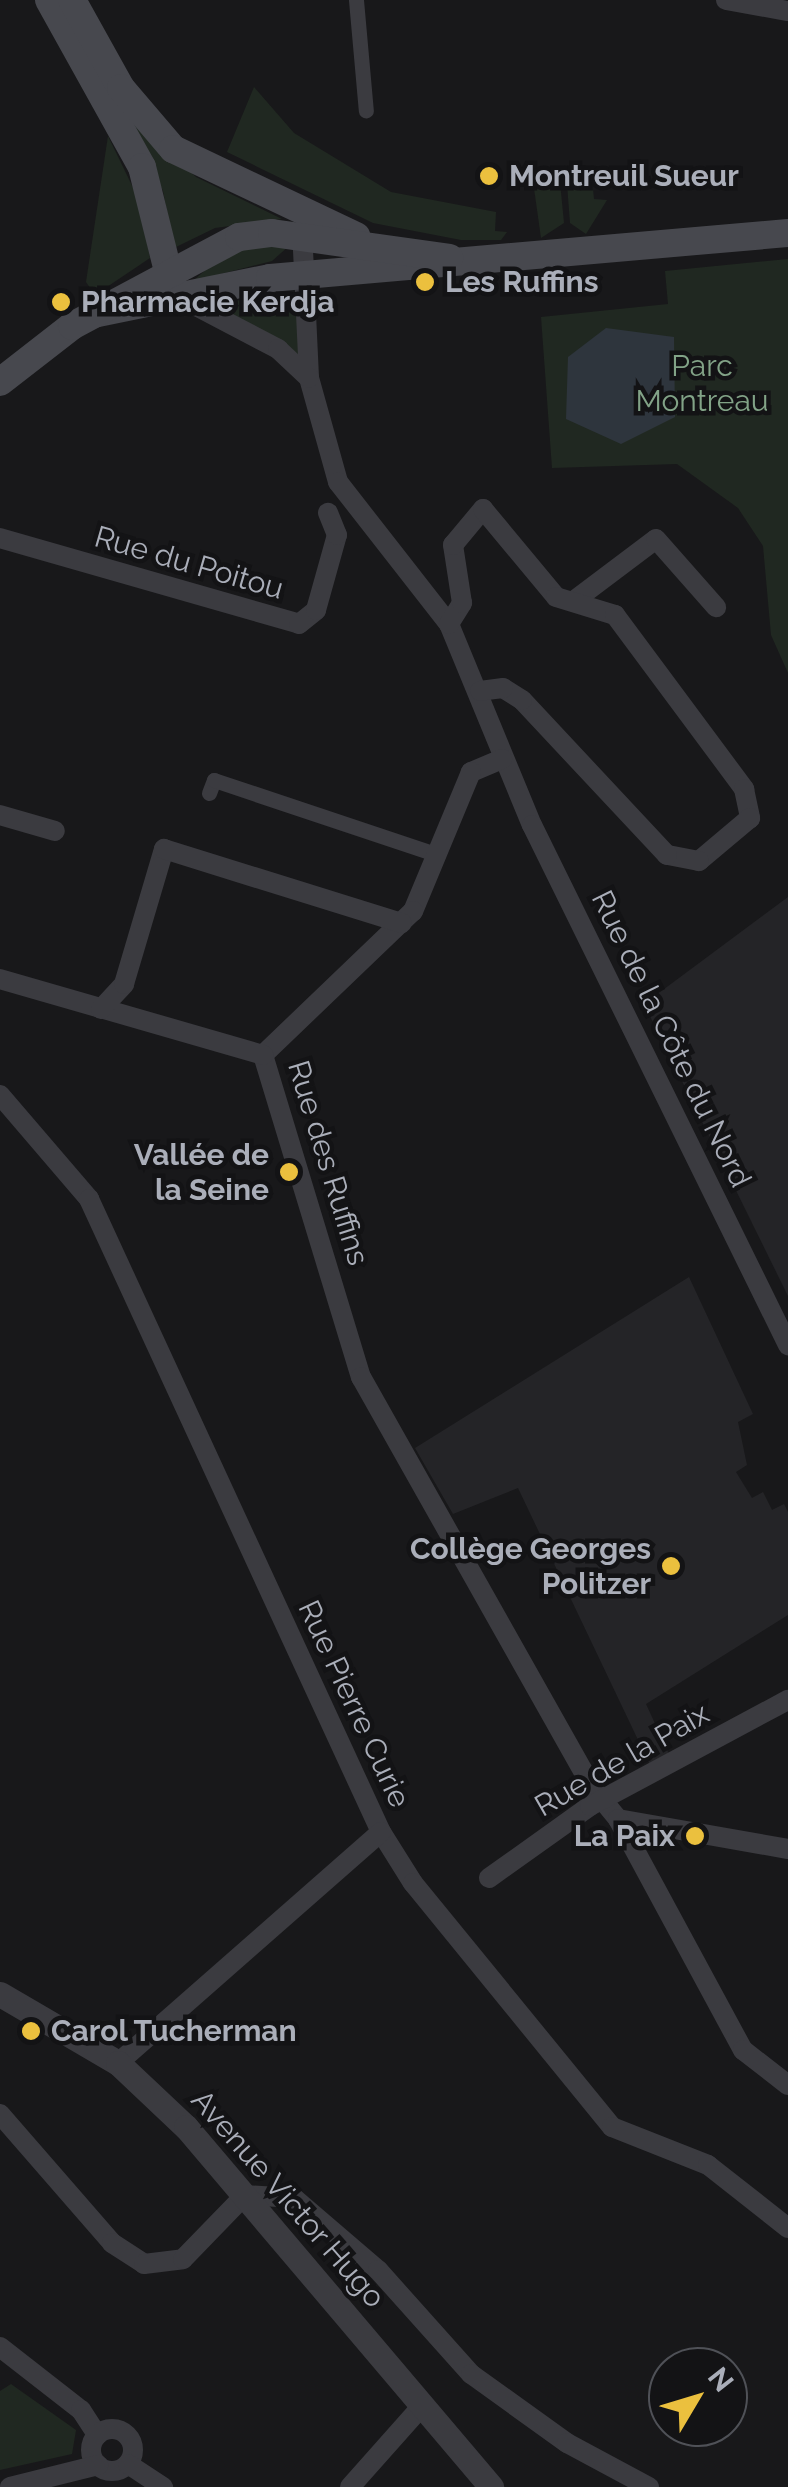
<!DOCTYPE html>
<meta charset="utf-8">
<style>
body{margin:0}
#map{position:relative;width:788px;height:2487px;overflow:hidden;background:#18181a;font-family:Raleway,sans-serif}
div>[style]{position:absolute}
.built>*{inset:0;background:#242427}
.green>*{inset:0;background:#202821}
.water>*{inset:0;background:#2e353d}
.pedestrian>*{height:15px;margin:-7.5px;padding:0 7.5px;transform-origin:7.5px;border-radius:7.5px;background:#3b3b40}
.minor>*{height:20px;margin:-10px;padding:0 10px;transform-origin:10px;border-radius:10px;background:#3b3b40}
.minor>.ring{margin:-10px;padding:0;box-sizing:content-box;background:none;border:20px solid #3b3b40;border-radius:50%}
.tertiary>*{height:25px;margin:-12.5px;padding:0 12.5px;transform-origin:12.5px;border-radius:12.5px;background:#3b3b40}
.secondary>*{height:28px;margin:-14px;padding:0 14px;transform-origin:14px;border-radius:14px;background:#47484e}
.dots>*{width:28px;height:28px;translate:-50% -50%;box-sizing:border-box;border:5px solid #131315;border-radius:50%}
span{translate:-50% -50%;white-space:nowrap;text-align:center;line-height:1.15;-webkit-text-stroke:9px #131315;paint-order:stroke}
.poi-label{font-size:30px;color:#aaaeb9;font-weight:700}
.left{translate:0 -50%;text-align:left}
.right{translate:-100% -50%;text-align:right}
.park-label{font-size:30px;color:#82a387}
.street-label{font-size:30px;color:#aaaeb9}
.north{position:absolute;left:648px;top:2347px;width:100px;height:100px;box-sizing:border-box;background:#131315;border:2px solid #4f5157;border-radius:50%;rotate:52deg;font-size:28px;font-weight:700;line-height:40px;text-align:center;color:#aaaeb9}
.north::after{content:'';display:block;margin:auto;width:35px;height:45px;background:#ebc03e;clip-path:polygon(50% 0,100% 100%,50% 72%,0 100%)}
</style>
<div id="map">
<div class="built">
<div style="clip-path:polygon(788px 897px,788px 1296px,644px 1004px)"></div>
<div style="clip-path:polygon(689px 1277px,753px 1414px,738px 1422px,747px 1465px,736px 1472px,752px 1498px,763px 1492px,772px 1510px,784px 1504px,788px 1512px,788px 1615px,646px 1704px,669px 1754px,650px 1765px,518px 1488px,453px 1514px,415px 1448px)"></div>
</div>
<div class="green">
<div style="clip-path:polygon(254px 87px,294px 133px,391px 192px,496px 212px,495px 231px,507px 232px,501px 240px,461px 240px,373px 223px,227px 152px)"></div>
<div style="clip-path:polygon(126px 114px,196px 177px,282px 219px,215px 228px,174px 248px,163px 191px)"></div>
<div style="clip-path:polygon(108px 136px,139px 200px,150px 258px,95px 295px,86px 282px)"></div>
<div style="clip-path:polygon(591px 168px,594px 199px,607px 200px,586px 234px,570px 223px,566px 171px)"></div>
<div style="clip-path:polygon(559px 172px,564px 223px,541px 238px,532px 174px)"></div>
<div style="clip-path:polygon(290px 245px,272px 261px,193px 281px,229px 249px)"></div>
<div style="clip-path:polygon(788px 259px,788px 673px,771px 635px,763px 546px,738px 508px,677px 464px,552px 468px,541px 317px,668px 304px,665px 271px)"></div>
<div style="clip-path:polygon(299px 292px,300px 361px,205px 305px)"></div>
<div style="clip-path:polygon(11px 2384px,76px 2430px,72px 2454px,0 2470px,0 2391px)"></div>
</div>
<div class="water">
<div style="clip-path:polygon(606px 328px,674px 337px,675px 417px,621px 444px,566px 419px,568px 357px)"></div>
</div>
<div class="pedestrian">
<div style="left:356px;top:0;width:111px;rotate:84.9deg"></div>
<div style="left:209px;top:793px;width:14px;rotate:-69deg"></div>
<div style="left:214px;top:780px;width:233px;rotate:18.5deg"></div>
</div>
<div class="minor">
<div style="left:726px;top:0;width:63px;rotate:10.1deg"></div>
<div style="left:303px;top:250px;width:128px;rotate:87.3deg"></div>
<div style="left:309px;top:378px;width:108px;rotate:74.4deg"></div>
<div style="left:338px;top:482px;width:180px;rotate:52deg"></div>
<div style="left:449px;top:624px;width:217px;rotate:67.6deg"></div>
<div style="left:532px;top:825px;width:580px;rotate:63.79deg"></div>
<div style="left:173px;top:294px;width:119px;rotate:27.6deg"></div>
<div style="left:278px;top:349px;width:42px;rotate:43.1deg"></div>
<div style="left:0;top:538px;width:311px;rotate:16deg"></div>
<div style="left:299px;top:624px;width:22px;rotate:-39deg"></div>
<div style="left:316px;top:610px;width:78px;rotate:-74.4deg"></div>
<div style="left:337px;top:535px;width:24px;rotate:-112deg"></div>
<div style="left:575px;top:600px;width:101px;rotate:-37deg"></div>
<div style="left:656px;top:539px;width:91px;rotate:48.6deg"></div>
<div style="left:449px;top:624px;width:25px;rotate:-58deg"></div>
<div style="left:462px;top:603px;width:59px;rotate:-98.8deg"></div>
<div style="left:453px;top:545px;width:47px;rotate:-50.2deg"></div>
<div style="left:483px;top:509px;width:114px;rotate:50.3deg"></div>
<div style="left:556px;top:597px;width:62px;rotate:17deg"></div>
<div style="left:615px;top:615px;width:217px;rotate:53.4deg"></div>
<div style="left:744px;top:789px;width:30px;rotate:78deg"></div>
<div style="left:750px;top:818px;width:67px;rotate:139.9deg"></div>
<div style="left:699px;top:861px;width:33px;rotate:-169deg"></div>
<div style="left:667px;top:855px;width:212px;rotate:-133.1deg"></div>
<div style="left:522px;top:700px;width:22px;rotate:-148deg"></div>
<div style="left:503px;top:688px;width:23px;rotate:173deg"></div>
<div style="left:502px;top:759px;width:34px;rotate:157deg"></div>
<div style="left:471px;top:772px;width:151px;rotate:112.6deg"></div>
<div style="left:413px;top:911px;width:208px;rotate:136.2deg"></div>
<div style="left:263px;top:1055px;width:337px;rotate:73.1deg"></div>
<div style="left:361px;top:1377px;width:469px;rotate:60.6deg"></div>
<div style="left:591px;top:1786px;width:43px;rotate:50.7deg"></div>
<div style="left:618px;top:1819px;width:173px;rotate:10deg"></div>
<div style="left:0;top:815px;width:57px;rotate:16.2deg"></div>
<div style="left:0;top:979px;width:274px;rotate:16.1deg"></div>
<div style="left:101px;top:1009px;width:34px;rotate:-47deg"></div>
<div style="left:124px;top:984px;width:141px;rotate:-73.5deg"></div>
<div style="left:164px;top:849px;width:249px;rotate:17.3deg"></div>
<div style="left:0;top:1095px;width:137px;rotate:49.4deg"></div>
<div style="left:89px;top:1199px;width:697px;rotate:65.24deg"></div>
<div style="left:381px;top:1832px;width:60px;rotate:57.9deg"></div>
<div style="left:413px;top:1883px;width:315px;rotate:50.8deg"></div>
<div style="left:612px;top:2127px;width:103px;rotate:21.6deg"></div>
<div style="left:708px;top:2165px;width:102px;rotate:38.2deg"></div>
<div style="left:618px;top:1819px;width:263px;rotate:61.6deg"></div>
<div style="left:743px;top:2050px;width:57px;rotate:37.9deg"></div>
<div style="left:489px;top:1878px;width:124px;rotate:-35.5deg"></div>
<div style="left:590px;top:1806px;width:225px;rotate:-28.2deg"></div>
<div style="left:118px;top:2063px;width:350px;rotate:-41.3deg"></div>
<div style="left:0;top:2114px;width:171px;rotate:49deg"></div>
<div style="left:112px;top:2243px;width:38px;rotate:33deg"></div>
<div style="left:144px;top:2264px;width:39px;rotate:-7deg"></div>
<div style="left:183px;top:2259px;width:89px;rotate:-45.9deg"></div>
<div style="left:245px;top:2195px;width:49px;rotate:3.5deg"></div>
<div style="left:294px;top:2198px;width:111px;rotate:40.6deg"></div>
<div style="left:378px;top:2270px;width:140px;rotate:48.2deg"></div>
<div style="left:471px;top:2374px;width:118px;rotate:35.7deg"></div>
<div style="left:567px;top:2443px;width:93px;rotate:28.2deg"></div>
<div style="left:0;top:2347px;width:103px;rotate:37.9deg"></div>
<div style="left:81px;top:2410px;width:30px;rotate:57deg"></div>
<div class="ring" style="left:91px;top:2429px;width:22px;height:22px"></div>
<div style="left:128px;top:2464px;width:42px;rotate:33.3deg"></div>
<div style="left:10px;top:2487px;width:91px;rotate:-14deg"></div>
<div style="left:350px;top:2487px;width:108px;rotate:-48.4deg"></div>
</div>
<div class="tertiary">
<div style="left:0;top:1994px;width:137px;rotate:30.3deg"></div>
<div style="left:118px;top:2063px;width:93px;rotate:43.3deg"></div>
<div style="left:186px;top:2127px;width:472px;rotate:49.7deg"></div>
</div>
<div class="secondary">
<div style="left:49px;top:0;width:191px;rotate:60.9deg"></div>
<div style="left:142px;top:167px;width:120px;rotate:76deg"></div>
<div style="left:72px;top:0;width:101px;rotate:60.9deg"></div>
<div style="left:121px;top:88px;width:80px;rotate:49.6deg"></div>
<div style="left:173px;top:149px;width:203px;rotate:25.4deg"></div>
<div style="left:93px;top:314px;width:181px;rotate:-11.5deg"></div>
<div style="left:270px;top:278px;width:520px;rotate:-4.96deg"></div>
<div style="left:0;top:382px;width:91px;rotate:-37.9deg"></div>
<div style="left:72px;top:326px;width:189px;rotate:-28.1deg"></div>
<div style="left:239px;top:237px;width:33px;rotate:-7deg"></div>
<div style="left:272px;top:233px;width:179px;rotate:8deg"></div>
</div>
<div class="dots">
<div style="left:489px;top:176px;background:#ebc03e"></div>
<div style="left:425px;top:282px;background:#ebc03e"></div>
<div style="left:61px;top:302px;background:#ebc03e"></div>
<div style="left:289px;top:1172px;background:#ebc03e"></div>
<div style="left:671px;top:1566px;background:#ebc03e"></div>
<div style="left:695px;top:1836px;background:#ebc03e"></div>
<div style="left:31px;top:2031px;background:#ebc03e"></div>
</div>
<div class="poi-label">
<span class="left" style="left:509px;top:176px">Montreuil Sueur</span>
<span class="left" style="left:445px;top:282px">Les Ruffins</span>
<span class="left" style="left:81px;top:302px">Pharmacie Kerdja</span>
<span class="right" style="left:269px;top:1172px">Vallée de<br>la Seine</span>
<span class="right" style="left:651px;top:1566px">Collège Georges<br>Politzer</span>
<span class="right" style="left:675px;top:1836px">La Paix</span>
<span class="left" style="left:51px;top:2031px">Carol Tucherman</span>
</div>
<div class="park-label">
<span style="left:702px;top:383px">Parc<br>Montreau</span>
</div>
<div class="street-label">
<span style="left:189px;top:563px;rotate:16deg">Rue du Poitou</span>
<span style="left:671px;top:1039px;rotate:64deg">Rue de la Côte du Nord</span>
<span style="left:328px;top:1163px;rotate:73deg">Rue des Ruffins</span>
<span style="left:354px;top:1704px;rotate:65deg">Rue Pierre Curie</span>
<span style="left:622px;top:1760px;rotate:-30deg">Rue de la Paix</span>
<span style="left:288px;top:2199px;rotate:49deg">Avenue Victor Hugo</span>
</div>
<div class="north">N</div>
</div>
